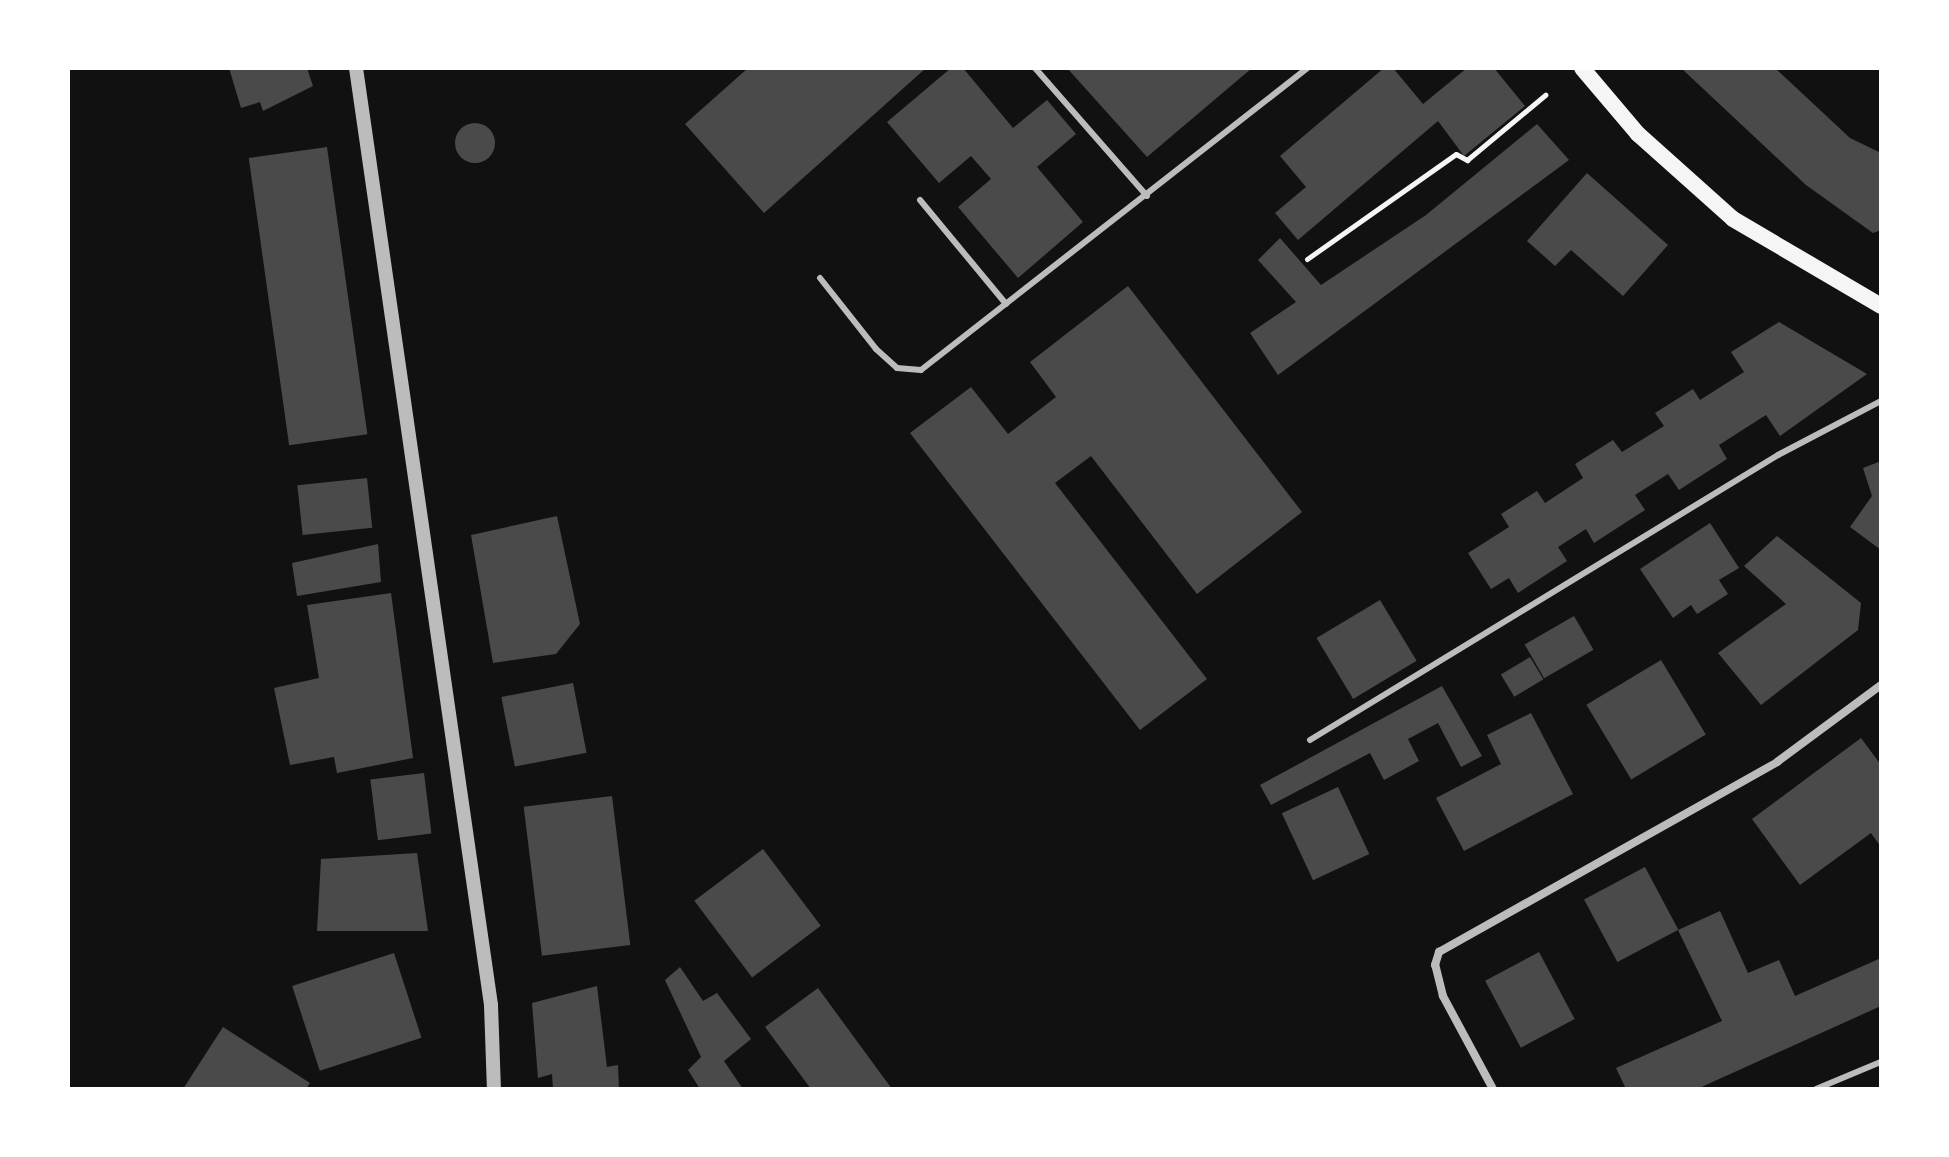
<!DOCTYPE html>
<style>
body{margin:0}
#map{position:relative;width:1949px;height:1157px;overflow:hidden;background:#111;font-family:Montserrat,sans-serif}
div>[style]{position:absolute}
.building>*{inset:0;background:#4a4a4a;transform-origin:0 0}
.round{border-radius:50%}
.path>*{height:5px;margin:-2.5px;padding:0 2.5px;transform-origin:2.5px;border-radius:2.5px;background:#f5f5f5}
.service>*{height:6px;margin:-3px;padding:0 3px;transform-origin:3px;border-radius:3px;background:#bcbcbc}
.minor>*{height:8px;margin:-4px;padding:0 4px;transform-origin:4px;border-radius:4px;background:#bcbcbc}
.tertiary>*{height:14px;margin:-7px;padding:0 7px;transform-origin:7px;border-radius:7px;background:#bcbcbc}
.secondary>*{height:16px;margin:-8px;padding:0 8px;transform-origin:8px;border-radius:8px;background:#f5f5f5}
span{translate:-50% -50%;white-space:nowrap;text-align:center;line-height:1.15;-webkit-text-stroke:7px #fff;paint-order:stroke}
.frame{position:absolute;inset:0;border:70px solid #fff;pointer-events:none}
</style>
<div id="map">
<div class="building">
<div style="clip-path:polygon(229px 68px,307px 68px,313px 86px,263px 111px,260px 102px,241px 108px)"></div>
<div style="clip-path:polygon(748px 68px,926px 68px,764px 213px,685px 124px)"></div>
<div style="clip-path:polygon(951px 68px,963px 68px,1013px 128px,1047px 100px,1076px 134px,1037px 167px,1083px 222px,1018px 278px,958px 207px,991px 179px,971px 156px,939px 183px,887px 122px)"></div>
<div style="clip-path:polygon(1067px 68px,1252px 68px,1147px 157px)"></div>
<div style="clip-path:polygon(1384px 68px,1393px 68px,1423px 104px,1467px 68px,1494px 68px,1525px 106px,1464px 156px,1438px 121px,1298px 240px,1275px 213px,1306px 187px,1280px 156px)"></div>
<div style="clip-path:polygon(1681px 68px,1775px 68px,1850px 138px,1881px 153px,1881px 230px,1873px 233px,1806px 185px)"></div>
<div class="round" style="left:455px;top:123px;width:40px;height:40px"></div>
<div style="clip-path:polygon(1537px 124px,1569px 160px,1278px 375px,1250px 333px,1296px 302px,1258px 260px,1280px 238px,1321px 285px,1426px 215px)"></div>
<div style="left:327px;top:147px;width:290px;height:79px;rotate:82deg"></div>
<div style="clip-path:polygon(1587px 173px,1668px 245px,1623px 296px,1571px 250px,1555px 266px,1527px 241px)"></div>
<div style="clip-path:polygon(1128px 286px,1302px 512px,1197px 594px,1091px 456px,1055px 483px,1207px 679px,1140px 730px,910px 433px,971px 387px,1008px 434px,1056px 397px,1030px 362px)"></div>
<div style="clip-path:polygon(1779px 322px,1867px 374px,1780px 436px,1766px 415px,1719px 445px,1727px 459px,1679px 490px,1668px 474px,1635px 495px,1645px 510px,1594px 543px,1586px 529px,1558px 547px,1567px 561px,1518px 593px,1509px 578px,1491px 589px,1468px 553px,1509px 527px,1501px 514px,1537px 491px,1545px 503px,1583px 478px,1575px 464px,1613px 440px,1622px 452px,1664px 426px,1655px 413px,1693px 389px,1700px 400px,1744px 372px,1731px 352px)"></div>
<div style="clip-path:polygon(1881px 461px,1881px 550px,1850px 527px,1872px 496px,1863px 468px)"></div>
<div style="left:367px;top:478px;width:50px;height:70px;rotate:84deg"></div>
<div style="clip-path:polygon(557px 516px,580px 624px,556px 654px,493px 663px,471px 535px)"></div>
<div style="clip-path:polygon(1710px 523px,1739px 568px,1719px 580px,1728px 594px,1697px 614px,1691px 605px,1673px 618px,1640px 569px)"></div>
<div style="clip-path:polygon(1777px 536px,1861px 603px,1858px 630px,1761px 705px,1718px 653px,1786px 604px,1744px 566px)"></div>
<div style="clip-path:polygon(378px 544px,381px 582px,297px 596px,292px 563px)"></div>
<div style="clip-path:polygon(391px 593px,413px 758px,337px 773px,334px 757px,290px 765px,274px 688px,319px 678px,307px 605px)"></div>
<div style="left:1380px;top:600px;width:71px;height:74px;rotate:59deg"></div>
<div style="left:1574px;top:616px;width:39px;height:57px;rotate:60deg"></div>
<div style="left:1530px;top:657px;width:26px;height:34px;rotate:59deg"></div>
<div style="left:1661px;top:660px;width:87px;height:87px;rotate:59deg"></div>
<div style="left:573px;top:683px;width:71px;height:73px;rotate:79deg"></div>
<div style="clip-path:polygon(1442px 686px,1482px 756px,1461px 767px,1438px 723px,1408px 739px,1419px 761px,1384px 780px,1370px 753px,1271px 805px,1260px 785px)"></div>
<div style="clip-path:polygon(1531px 713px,1573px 794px,1464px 851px,1436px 798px,1501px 764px,1487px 735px)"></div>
<div style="clip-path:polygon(1861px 738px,1881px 765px,1881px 847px,1871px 833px,1800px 885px,1752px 819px)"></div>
<div style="left:424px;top:773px;width:61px;height:54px;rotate:83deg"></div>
<div style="left:1338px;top:787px;width:74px;height:62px;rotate:65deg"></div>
<div style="left:612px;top:796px;width:150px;height:89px;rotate:83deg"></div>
<div style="left:763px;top:849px;width:96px;height:86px;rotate:53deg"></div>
<div style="clip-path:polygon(417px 853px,428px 931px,317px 931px,321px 859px)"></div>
<div style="left:1645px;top:867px;width:71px;height:69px;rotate:62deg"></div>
<div style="clip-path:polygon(1720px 911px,1748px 973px,1779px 960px,1795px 996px,1881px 958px,1881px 1006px,1697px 1089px,1626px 1089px,1616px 1068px,1722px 1021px,1678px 930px)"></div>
<div style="left:1539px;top:952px;width:76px;height:61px;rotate:62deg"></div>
<div style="left:394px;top:953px;width:89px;height:107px;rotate:72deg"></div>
<div style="clip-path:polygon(680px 967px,703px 1001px,717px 993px,751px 1039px,724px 1061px,743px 1089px,700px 1089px,688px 1070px,701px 1057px,665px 980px)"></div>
<div style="clip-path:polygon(597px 986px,607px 1067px,618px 1065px,619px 1089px,553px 1089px,552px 1074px,538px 1078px,532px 1003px)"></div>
<div style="clip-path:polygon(818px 988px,892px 1089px,811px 1089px,765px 1027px)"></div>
<div style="clip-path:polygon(223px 1027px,310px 1083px,306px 1089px,183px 1089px)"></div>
</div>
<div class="path">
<div style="left:1307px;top:259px;width:182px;rotate:-35.2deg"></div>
<div style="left:1456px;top:154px;width:13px;rotate:29deg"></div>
<div style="left:1467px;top:160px;width:102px;rotate:-39.8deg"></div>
</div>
<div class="service">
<div style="left:1035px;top:68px;width:170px;rotate:48.8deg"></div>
<div style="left:920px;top:200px;width:135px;rotate:50.4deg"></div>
<div style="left:820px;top:278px;width:90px;rotate:51.7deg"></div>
<div style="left:876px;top:349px;width:28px;rotate:42deg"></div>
<div style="left:897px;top:368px;width:24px;rotate:5deg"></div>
<div style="left:921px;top:370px;width:491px;rotate:-38deg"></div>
<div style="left:1310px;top:740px;width:548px;rotate:-31.34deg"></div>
<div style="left:1778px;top:455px;width:116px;rotate:-27.7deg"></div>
<div style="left:1816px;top:1089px;width:70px;rotate:-22.6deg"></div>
</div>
<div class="minor">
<div style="left:1493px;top:1089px;width:106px;rotate:-118.3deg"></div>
<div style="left:1443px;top:996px;width:32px;rotate:-104deg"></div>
<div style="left:1435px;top:965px;width:14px;rotate:-73deg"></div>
<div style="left:1439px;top:952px;width:388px;rotate:-29.3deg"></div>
<div style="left:1777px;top:762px;width:129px;rotate:-36.5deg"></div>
</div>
<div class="tertiary">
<div style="left:356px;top:68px;width:947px;rotate:81.8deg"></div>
<div style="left:491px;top:1005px;width:84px;rotate:88deg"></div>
</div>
<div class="secondary">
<div style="left:1582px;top:68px;width:87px;rotate:49.7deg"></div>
<div style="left:1638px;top:134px;width:127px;rotate:41.8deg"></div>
<div style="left:1733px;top:219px;width:172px;rotate:30.4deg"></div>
</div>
<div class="frame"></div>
</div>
